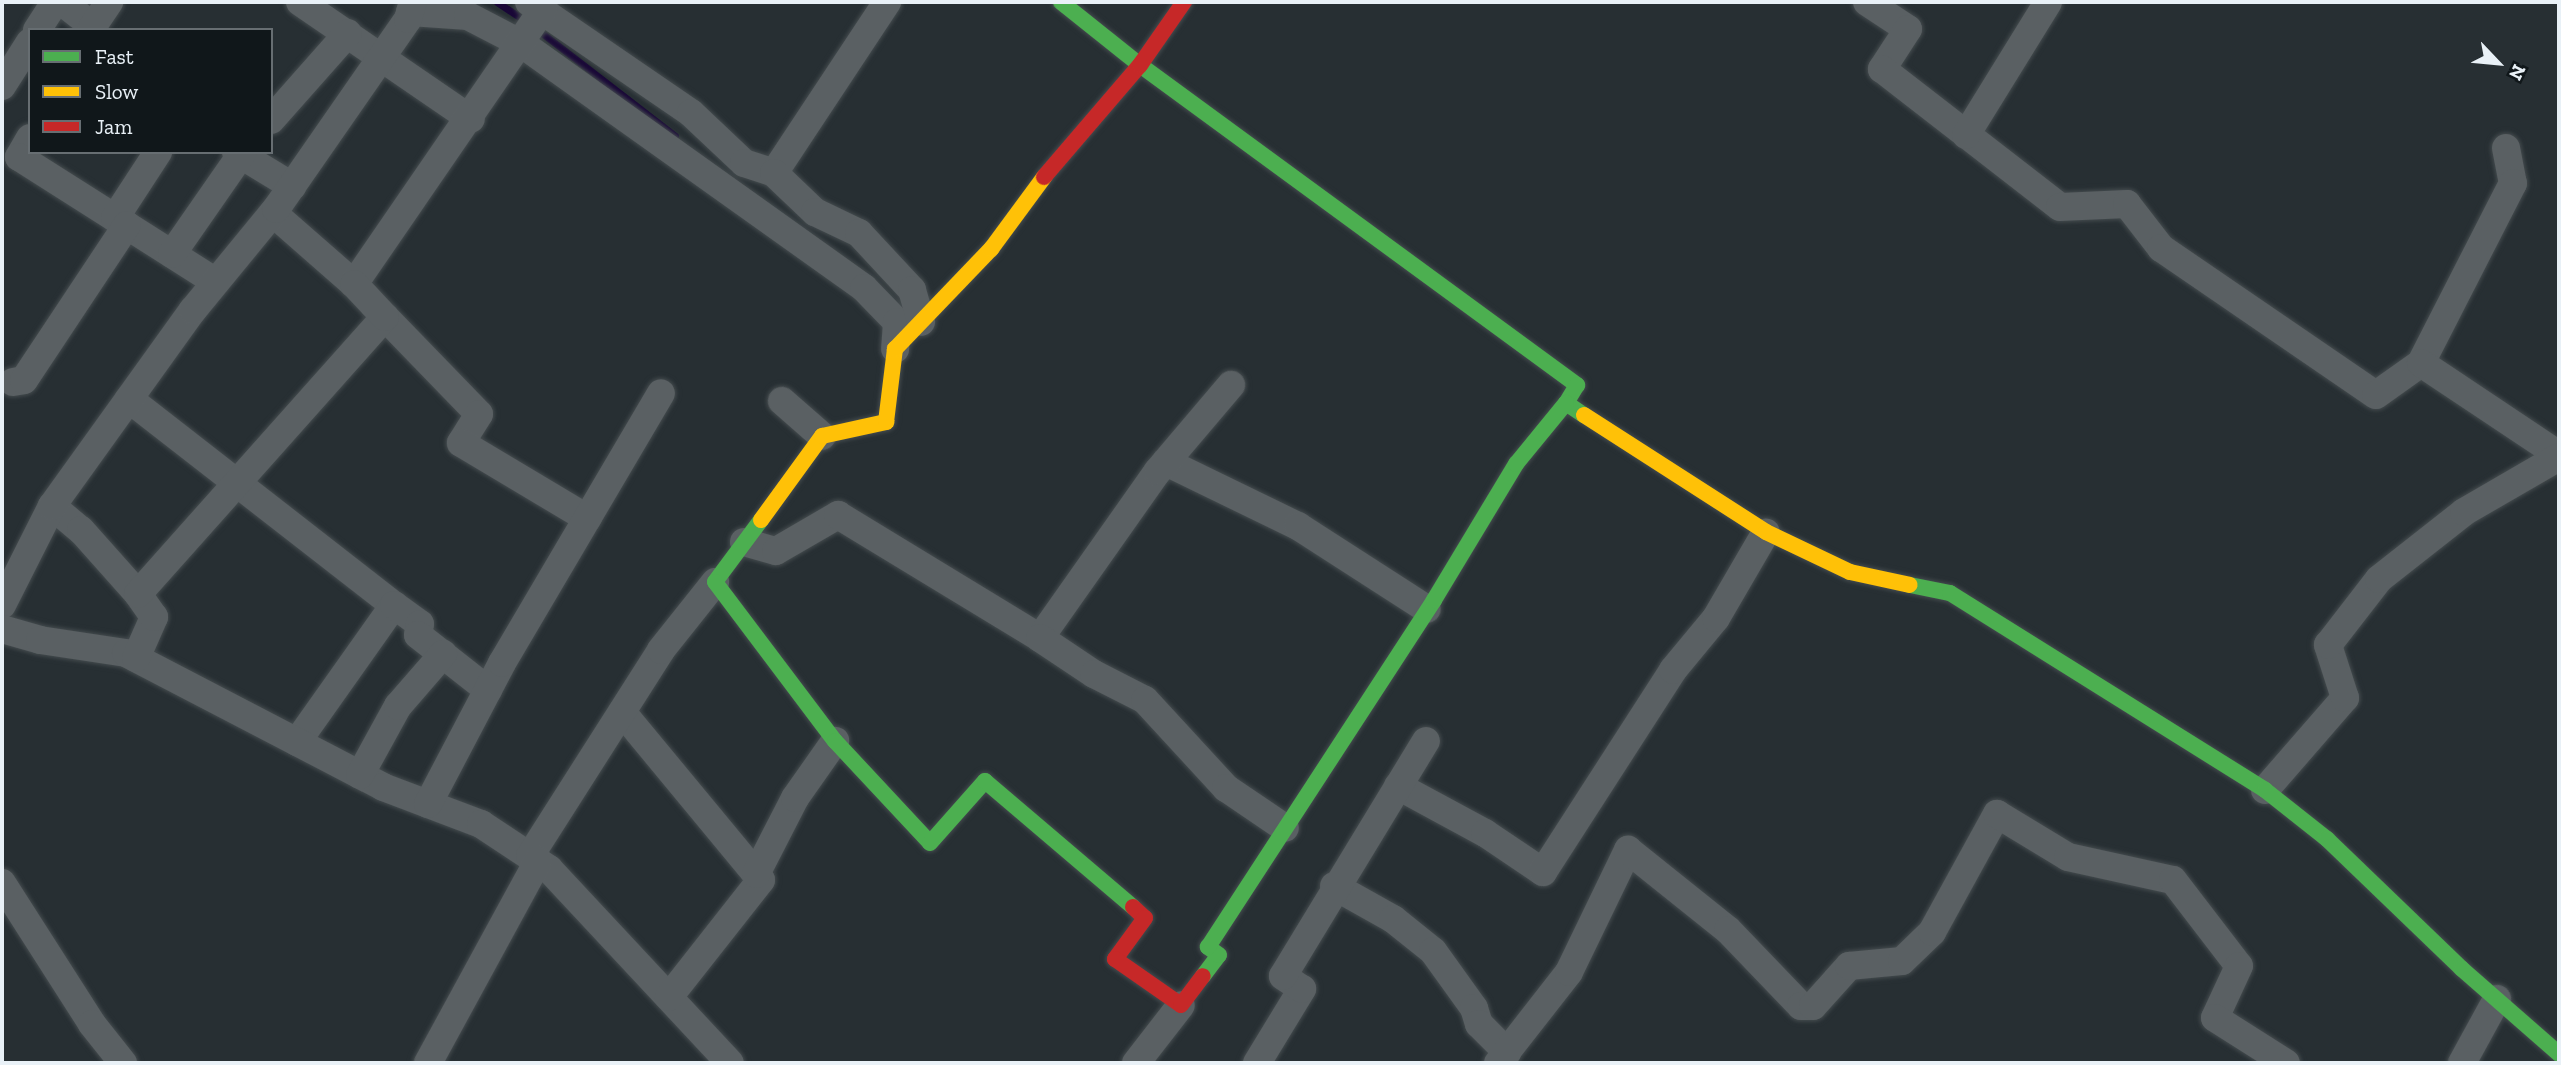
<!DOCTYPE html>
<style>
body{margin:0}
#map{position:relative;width:2561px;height:1065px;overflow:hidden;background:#272f33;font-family:"Zilla Slab",serif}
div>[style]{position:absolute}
.stream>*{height:7px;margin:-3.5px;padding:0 3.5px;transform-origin:3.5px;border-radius:3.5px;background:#190737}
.roads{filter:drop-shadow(0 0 2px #444b4e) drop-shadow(0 0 2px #444b4e)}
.street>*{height:28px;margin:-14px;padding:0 14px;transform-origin:14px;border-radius:14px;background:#5a6063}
.fast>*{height:16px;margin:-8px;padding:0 8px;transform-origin:8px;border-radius:8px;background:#4caf50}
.slow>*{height:16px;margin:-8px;padding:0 8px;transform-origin:8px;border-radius:8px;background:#ffc107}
.jam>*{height:16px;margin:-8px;padding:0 8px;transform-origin:8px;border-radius:8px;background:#c62828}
span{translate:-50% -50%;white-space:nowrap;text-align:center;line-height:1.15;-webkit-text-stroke:5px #10171a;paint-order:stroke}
.frame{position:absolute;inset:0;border:4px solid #e9f1f7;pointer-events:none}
.legend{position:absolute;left:28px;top:28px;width:245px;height:126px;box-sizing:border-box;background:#10171a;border:2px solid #676e72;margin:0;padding:9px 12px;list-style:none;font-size:21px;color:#e9f1f7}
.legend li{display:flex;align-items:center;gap:14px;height:35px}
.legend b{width:35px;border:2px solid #676e72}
.north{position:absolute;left:2463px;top:28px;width:70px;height:70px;-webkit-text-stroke:5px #10171a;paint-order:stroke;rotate:116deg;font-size:19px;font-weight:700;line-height:28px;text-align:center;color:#e9f1f7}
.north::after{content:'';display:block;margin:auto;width:24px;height:32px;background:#e9f1f7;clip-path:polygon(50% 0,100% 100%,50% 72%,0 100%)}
</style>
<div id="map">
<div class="stream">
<div style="left:497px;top:2px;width:37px;rotate:34deg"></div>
<div style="left:538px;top:30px;width:173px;rotate:37.7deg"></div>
</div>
<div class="roads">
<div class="street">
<div style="left:62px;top:2px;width:39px;rotate:38deg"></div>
<div style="left:93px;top:26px;width:4px;rotate:117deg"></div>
<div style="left:300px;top:2px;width:207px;rotate:34.4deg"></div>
<div style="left:529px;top:2px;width:196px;rotate:34.4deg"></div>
<div style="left:691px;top:113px;width:73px;rotate:43.3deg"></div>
<div style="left:744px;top:163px;width:32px;rotate:18deg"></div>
<div style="left:774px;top:173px;width:205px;rotate:-56.5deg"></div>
<div style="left:1867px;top:2px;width:49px;rotate:33.4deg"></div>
<div style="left:1908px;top:29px;width:48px;rotate:123deg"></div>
<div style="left:1882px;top:69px;width:225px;rotate:37.8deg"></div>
<div style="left:2060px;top:207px;width:67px;rotate:-2.6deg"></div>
<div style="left:2127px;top:204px;width:56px;rotate:52.3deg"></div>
<div style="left:2161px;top:248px;width:260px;rotate:34.4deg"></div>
<div style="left:2376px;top:395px;width:55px;rotate:-35.4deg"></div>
<div style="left:410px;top:12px;width:58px;rotate:3.9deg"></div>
<div style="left:468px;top:16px;width:61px;rotate:27.4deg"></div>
<div style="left:522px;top:44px;width:420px;rotate:35.5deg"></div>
<div style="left:864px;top:288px;width:47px;rotate:45.9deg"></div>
<div style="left:897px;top:322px;width:27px;rotate:94deg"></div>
<div style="left:93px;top:26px;width:29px;rotate:-56deg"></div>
<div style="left:37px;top:30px;width:33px;rotate:-57deg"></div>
<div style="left:2px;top:86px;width:52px;rotate:-57.5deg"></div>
<div style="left:271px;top:120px;width:116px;rotate:-48.5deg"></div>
<div style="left:1966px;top:135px;width:156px;rotate:-58.3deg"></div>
<div style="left:30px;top:138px;width:22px;rotate:120deg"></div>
<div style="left:19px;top:157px;width:233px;rotate:32.4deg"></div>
<div style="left:2506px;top:148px;width:36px;rotate:79deg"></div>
<div style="left:2513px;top:183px;width:202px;rotate:117.1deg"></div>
<div style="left:2421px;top:363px;width:166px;rotate:33.7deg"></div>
<div style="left:236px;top:152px;width:66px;rotate:31.3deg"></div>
<div style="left:774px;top:173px;width:57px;rotate:43.6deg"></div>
<div style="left:815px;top:212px;width:49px;rotate:25.5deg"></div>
<div style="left:859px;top:233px;width:78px;rotate:47.1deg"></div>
<div style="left:912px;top:290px;width:33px;rotate:74deg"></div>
<div style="left:273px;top:213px;width:108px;rotate:41.2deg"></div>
<div style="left:354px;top:284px;width:335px;rotate:-55.5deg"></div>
<div style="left:115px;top:218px;width:79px;rotate:-56.9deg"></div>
<div style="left:172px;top:254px;width:124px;rotate:-55.2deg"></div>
<div style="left:385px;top:317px;width:135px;rotate:45.9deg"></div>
<div style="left:479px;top:414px;width:34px;rotate:122deg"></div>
<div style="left:461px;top:443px;width:147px;rotate:30.8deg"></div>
<div style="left:13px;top:382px;width:11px;rotate:-10deg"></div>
<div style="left:24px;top:380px;width:186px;rotate:-56.4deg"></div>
<div style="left:129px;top:399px;width:336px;rotate:37.9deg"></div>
<div style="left:394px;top:605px;width:168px;rotate:125.3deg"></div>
<div style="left:782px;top:401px;width:53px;rotate:41.2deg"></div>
<div style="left:1166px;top:462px;width:147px;rotate:25.9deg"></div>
<div style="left:1298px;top:526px;width:153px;rotate:32.8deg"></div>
<div style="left:52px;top:506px;width:38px;rotate:40deg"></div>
<div style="left:81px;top:530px;width:86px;rotate:48.3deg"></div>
<div style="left:744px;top:542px;width:33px;rotate:16deg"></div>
<div style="left:776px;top:551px;width:72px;rotate:-30.1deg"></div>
<div style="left:838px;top:515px;width:237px;rotate:31.3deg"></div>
<div style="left:1040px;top:638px;width:204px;rotate:-54.8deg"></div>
<div style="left:1158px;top:471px;width:113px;rotate:-49.7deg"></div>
<div style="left:2px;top:605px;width:111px;rotate:-63.2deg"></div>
<div style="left:52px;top:506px;width:241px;rotate:-54.3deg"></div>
<div style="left:193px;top:310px;width:131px;rotate:-50.6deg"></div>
<div style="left:276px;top:209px;width:231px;rotate:-55.2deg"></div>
<div style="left:408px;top:19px;width:18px;rotate:-74deg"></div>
<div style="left:394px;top:605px;width:32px;rotate:36deg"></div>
<div style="left:420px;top:624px;width:11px;rotate:100deg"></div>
<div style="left:418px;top:635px;width:89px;rotate:38.2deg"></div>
<div style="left:2px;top:629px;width:40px;rotate:16deg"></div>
<div style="left:40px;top:640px;width:87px;rotate:8.6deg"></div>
<div style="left:126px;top:653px;width:290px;rotate:27.5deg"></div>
<div style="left:383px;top:787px;width:105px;rotate:20.7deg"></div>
<div style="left:481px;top:824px;width:82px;rotate:33.5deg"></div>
<div style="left:549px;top:869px;width:265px;rotate:47deg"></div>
<div style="left:1040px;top:638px;width:65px;rotate:33.7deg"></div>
<div style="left:1094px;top:674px;width:57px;rotate:27deg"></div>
<div style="left:1145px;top:700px;width:120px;rotate:47.4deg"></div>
<div style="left:1226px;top:788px;width:71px;rotate:34.1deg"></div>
<div style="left:136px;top:658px;width:45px;rotate:-66.3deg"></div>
<div style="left:154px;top:617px;width:28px;rotate:-125deg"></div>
<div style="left:138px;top:594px;width:371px;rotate:-48.3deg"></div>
<div style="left:385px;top:317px;width:45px;rotate:-133.2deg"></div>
<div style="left:622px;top:712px;width:218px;rotate:50.4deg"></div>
<div style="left:761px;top:880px;width:149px;rotate:128.2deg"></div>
<div style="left:360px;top:775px;width:79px;rotate:-61.2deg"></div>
<div style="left:398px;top:706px;width:69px;rotate:-49.1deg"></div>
<div style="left:1398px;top:786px;width:99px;rotate:28.4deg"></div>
<div style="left:1485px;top:833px;width:70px;rotate:33.9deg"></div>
<div style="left:1543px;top:872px;width:240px;rotate:-57.2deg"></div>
<div style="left:1673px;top:670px;width:67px;rotate:-50.4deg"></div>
<div style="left:1716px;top:618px;width:99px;rotate:-59.8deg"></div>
<div style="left:2265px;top:790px;width:122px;rotate:-49deg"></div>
<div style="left:2345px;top:698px;width:56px;rotate:-107.8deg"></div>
<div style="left:2328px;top:645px;width:83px;rotate:-52.3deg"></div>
<div style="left:2379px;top:579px;width:108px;rotate:-38.2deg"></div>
<div style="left:2464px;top:512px;width:110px;rotate:-30.1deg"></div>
<div style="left:428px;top:804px;width:159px;rotate:-62.3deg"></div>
<div style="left:502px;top:663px;width:313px;rotate:-59.5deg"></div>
<div style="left:530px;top:856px;width:244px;rotate:-57.5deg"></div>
<div style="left:661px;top:650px;width:87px;rotate:-51.5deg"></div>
<div style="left:756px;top:874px;width:85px;rotate:-62.8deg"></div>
<div style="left:795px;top:798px;width:70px;rotate:-54.9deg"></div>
<div style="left:2px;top:883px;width:167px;rotate:57.4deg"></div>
<div style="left:92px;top:1024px;width:50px;rotate:51.5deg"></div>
<div style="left:1334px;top:886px;width:68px;rotate:29.2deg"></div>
<div style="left:1393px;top:919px;width:51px;rotate:38.7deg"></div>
<div style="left:1433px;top:951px;width:70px;rotate:54.3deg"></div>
<div style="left:1474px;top:1008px;width:17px;rotate:73deg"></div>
<div style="left:1479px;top:1024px;width:40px;rotate:45deg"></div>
<div style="left:428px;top:1063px;width:230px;rotate:-61.4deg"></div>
<div style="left:1136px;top:1063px;width:73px;rotate:-52.2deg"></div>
<div style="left:1257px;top:1063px;width:87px;rotate:-58.7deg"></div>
<div style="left:1302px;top:989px;width:23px;rotate:-146deg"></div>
<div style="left:1283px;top:976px;width:275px;rotate:-58.7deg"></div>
<div style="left:1498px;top:1063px;width:115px;rotate:-52deg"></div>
<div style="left:1569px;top:972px;width:136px;rotate:-64.2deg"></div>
<div style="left:1628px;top:850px;width:128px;rotate:38.7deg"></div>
<div style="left:1728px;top:930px;width:105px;rotate:46.2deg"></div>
<div style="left:1801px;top:1006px;width:12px"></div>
<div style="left:1813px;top:1006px;width:54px;rotate:-48deg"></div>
<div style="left:1849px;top:966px;width:53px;rotate:-5.4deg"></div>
<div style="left:1902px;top:961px;width:42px;rotate:-44deg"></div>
<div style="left:1932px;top:932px;width:135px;rotate:-61.2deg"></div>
<div style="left:1997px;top:814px;width:83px;rotate:31.2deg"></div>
<div style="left:2068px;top:857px;width:107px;rotate:12.4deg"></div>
<div style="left:2173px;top:880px;width:108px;rotate:52.5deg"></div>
<div style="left:2239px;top:966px;width:57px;rotate:114.8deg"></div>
<div style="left:2215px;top:1018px;width:84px;rotate:32.4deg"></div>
<div style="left:2462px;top:1063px;width:73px;rotate:-61.3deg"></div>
</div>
<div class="fast">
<div style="left:1061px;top:2px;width:101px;rotate:38.6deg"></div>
<div style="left:1140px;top:65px;width:542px;rotate:36.21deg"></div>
<div style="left:1577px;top:385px;width:21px;rotate:121deg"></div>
<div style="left:1566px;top:403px;width:22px;rotate:34deg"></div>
<div style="left:761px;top:520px;width:77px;rotate:126.6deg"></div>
<div style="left:715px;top:582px;width:199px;rotate:53deg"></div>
<div style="left:835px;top:741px;width:139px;rotate:47deg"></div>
<div style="left:930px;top:843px;width:83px;rotate:-48.4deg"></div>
<div style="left:985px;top:781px;width:194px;rotate:40.4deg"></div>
<div style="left:1910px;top:585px;width:41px;rotate:11.3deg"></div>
<div style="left:1950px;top:593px;width:372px;rotate:32deg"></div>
<div style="left:2265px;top:790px;width:79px;rotate:38.3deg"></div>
<div style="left:2327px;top:839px;width:187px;rotate:43.9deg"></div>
<div style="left:2462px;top:969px;width:129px;rotate:41.2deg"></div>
<div style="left:1203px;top:976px;width:26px;rotate:-53deg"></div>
<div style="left:1219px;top:955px;width:14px;rotate:-144deg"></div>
<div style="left:1208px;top:947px;width:414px;rotate:-56.9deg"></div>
<div style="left:1434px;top:600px;width:159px;rotate:-58.9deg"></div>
<div style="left:1516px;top:464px;width:79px;rotate:-50.7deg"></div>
</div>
<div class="slow">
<div style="left:1584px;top:415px;width:216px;rotate:32.7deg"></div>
<div style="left:1766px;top:532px;width:93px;rotate:25.5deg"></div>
<div style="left:1850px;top:572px;width:61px;rotate:12.2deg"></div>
<div style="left:761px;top:520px;width:104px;rotate:-54deg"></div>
<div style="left:822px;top:436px;width:66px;rotate:-12.3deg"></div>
<div style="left:886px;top:422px;width:74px;rotate:-83deg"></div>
<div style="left:895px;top:349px;width:139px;rotate:-46.2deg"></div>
<div style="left:991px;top:249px;width:89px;rotate:-53.6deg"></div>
</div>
<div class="jam">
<div style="left:1044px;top:177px;width:148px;rotate:-49.4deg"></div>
<div style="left:1140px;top:65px;width:77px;rotate:-55.1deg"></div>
<div style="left:1133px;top:907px;width:16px;rotate:43deg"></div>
<div style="left:1145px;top:918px;width:51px;rotate:126.2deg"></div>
<div style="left:1115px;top:959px;width:80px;rotate:34.9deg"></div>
<div style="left:1181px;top:1005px;width:36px;rotate:-53deg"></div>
</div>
</div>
<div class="frame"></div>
<ul class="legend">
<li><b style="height:9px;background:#4caf50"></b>Fast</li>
<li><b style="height:9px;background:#ffc107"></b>Slow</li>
<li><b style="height:9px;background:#c62828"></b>Jam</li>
</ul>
<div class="north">N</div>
</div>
